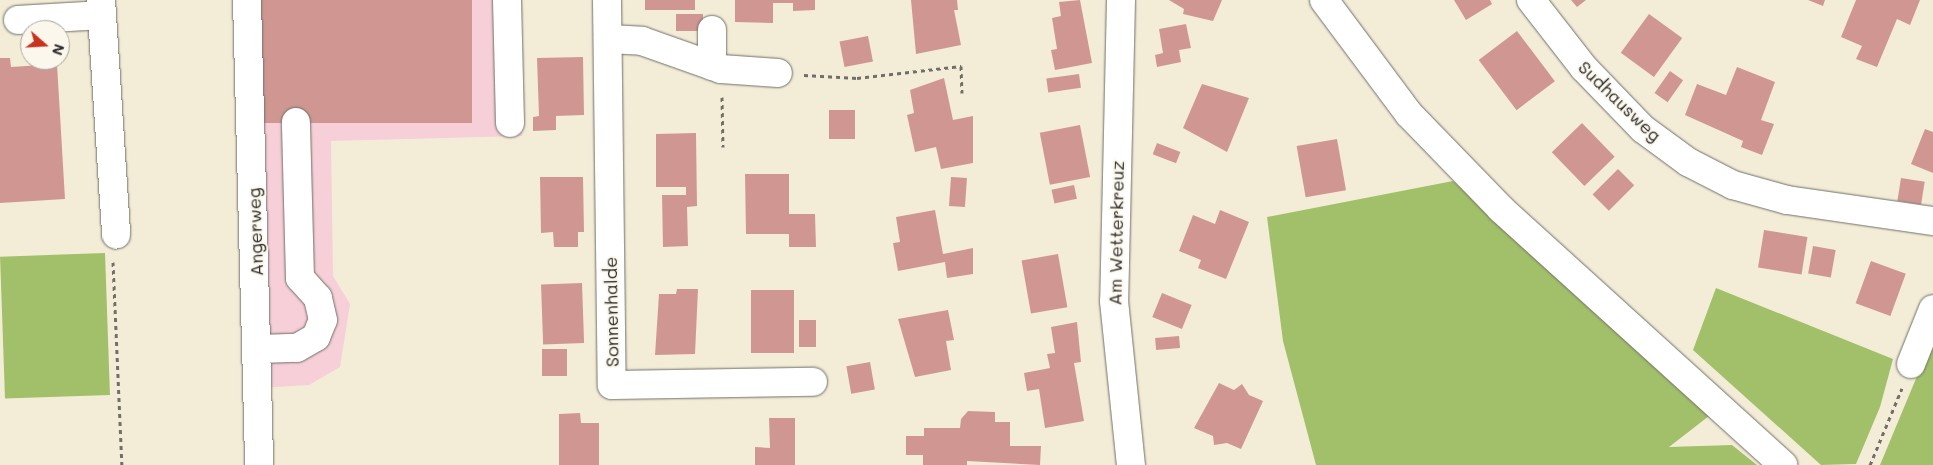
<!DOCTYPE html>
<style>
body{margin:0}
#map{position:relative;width:1933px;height:465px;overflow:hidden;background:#f3edd8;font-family:Mali,sans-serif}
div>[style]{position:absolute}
.built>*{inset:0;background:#f6cfd8}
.green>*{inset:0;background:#a1c069;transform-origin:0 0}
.building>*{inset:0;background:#d09792;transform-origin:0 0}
.path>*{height:3px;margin-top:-1.5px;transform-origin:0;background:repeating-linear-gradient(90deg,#716f68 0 4px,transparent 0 8px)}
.roads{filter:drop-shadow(0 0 1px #716f68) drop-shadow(0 0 1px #716f68)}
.minor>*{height:28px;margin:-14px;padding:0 14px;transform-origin:14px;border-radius:14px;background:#fff}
span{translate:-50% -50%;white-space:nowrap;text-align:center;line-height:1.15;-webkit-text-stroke:4px #fbf7ec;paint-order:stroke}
.street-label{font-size:18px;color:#2b2b2b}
.north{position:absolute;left:20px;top:20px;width:50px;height:50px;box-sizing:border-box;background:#fbf7ec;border:1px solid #a8a59f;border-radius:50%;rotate:109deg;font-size:14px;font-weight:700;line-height:20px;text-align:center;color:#2b2b2b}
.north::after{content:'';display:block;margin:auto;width:18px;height:22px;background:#c8321e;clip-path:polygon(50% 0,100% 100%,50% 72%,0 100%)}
</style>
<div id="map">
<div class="built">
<div style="clip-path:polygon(249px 0,520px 0,522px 136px,331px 141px,333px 276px,350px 304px,340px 367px,309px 385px,260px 388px)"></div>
</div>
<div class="green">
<div style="clip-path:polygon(1453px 181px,1709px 416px,1669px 447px,1732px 445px,1757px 465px,1316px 465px,1283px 341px,1267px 217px)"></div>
<div style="left:105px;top:253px;width:142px;height:105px;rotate:88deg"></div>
<div style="clip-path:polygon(1716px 288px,1893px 359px,1880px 407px,1856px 464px,1821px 465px,1693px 350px)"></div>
<div style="clip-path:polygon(1933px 339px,1933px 465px,1880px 465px,1920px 369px)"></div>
</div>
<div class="building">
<div style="left:257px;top:0;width:215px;height:123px"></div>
<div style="left:645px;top:0;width:50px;height:10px"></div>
<div style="clip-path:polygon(735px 0,815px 0,815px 10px,793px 11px,793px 3px,773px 3px,773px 23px,735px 22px)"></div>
<div style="clip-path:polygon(911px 0,957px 0,958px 10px,954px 10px,961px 45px,916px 54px)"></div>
<div style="clip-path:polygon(1080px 0,1092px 63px,1055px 70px,1051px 50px,1057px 49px,1052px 18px,1061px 16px,1059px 2px)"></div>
<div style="clip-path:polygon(1169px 0,1222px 0,1213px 21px,1183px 14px,1184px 9px)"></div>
<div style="clip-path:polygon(1454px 0,1490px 0,1492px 4px,1466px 20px)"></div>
<div style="clip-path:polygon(1571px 0,1586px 0,1577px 7px)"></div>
<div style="clip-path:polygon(1808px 0,1825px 0,1823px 6px)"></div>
<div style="clip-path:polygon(1856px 0,1920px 0,1910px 25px,1897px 19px,1877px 67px,1856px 59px,1862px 46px,1841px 37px)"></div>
<div style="left:676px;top:14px;width:27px;height:17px"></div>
<div style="left:1649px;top:14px;width:41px;height:48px;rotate:36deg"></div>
<div style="clip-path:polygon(1186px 24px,1191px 48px,1179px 50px,1181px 62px,1157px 67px,1155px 55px,1163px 53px,1159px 29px)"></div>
<div style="left:1517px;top:31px;width:63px;height:48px;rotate:53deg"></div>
<div style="left:868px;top:36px;width:26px;height:29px;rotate:79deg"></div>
<div style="clip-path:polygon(583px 57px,584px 115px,556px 116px,556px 130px,533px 131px,533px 117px,539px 116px,537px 58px)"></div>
<div style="clip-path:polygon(0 58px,10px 58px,11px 67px,57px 64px,65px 199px,0 203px)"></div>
<div style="clip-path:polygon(1737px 67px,1775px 82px,1761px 120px,1774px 124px,1762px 155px,1741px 147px,1743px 141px,1685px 115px,1697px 84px,1726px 95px)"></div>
<div style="left:1670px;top:71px;width:16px;height:27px;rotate:35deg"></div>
<div style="left:1079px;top:74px;width:14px;height:33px;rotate:82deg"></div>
<div style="clip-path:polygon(944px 78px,953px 120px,973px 116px,973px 163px,941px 169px,936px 147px,915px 152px,907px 115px,914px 113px,910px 90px)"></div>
<div style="clip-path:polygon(1202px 84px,1249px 98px,1227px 152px,1183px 128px)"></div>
<div style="left:829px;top:110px;width:26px;height:29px"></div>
<div style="left:1582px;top:123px;width:47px;height:42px;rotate:46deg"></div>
<div style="left:1080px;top:125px;width:53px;height:41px;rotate:79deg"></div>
<div style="clip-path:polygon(1925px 129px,1933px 132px,1933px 173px,1911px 164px)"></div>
<div style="clip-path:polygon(696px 133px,697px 206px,687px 207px,688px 246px,663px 247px,662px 195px,686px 195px,686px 187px,656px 187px,656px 134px)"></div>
<div style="left:1337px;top:139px;width:52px;height:41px;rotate:80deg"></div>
<div style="left:1157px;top:143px;width:25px;height:12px;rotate:21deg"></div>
<div style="left:1618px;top:169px;width:23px;height:36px;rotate:45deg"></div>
<div style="clip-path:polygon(745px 174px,789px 174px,789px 214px,815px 214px,816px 247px,789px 247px,789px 234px,746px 234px)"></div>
<div style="clip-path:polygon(540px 177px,583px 177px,584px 232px,578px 232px,578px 247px,554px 247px,553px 232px,541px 233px)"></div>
<div style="left:951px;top:177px;width:16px;height:29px;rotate:4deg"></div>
<div style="left:1901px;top:178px;width:24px;height:23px;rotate:9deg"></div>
<div style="left:1074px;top:185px;width:14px;height:23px;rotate:78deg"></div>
<div style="clip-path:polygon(935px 210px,943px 254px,973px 248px,973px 274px,947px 278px,945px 262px,898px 271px,893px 243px,900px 242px,896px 217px)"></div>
<div style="clip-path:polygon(1220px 210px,1249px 222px,1226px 279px,1198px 268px,1201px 260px,1179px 251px,1193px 215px,1215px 224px)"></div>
<div style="left:1764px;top:230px;width:44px;height:38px;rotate:9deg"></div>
<div style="left:1813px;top:246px;width:23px;height:28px;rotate:10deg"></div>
<div style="left:1058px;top:254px;width:54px;height:37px;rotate:80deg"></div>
<div style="left:1871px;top:261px;width:37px;height:45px;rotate:20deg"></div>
<div style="left:582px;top:283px;width:60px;height:41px;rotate:88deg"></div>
<div style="clip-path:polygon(677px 289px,698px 289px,695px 354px,655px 355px,659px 294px,676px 294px)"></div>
<div style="left:751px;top:290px;width:43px;height:63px"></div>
<div style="left:1162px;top:293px;width:32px;height:26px;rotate:22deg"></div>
<div style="clip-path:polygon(948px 310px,954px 340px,946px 341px,951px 370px,915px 377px,898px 319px)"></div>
<div style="left:799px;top:320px;width:17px;height:27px"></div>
<div style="clip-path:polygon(1077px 322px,1081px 362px,1074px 363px,1084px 421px,1045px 428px,1039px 389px,1027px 391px,1024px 373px,1050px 368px,1047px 354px,1055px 353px,1051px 327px)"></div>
<div style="left:1179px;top:336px;width:12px;height:24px;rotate:85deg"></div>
<div style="left:567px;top:349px;width:27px;height:25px;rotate:90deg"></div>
<div style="left:870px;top:362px;width:28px;height:24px;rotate:80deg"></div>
<div style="clip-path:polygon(1219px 383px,1234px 390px,1242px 384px,1249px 395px,1263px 401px,1241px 449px,1227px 443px,1214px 445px,1213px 436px,1194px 428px)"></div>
<div style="clip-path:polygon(968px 411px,995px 412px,995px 422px,1010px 422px,1010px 446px,1041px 446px,1040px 465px,967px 461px,967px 465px,923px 465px,923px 455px,906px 455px,906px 436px,924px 436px,924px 428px,960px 428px,961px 419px)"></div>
<div style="clip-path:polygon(580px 413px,581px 423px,599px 423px,599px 465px,559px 465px,559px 414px)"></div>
<div style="clip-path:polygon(769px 418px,795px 418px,795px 465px,755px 465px,755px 447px,770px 448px)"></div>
</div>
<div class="path">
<div style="left:804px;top:75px;width:53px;rotate:3.2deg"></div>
<div style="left:857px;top:78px;width:105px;rotate:-6.6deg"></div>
<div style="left:961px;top:66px;width:27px;rotate:88deg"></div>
<div style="left:722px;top:97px;width:50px;rotate:88.9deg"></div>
<div style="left:113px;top:262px;width:203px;rotate:87.5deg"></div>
<div style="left:1870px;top:465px;width:83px;rotate:-67.4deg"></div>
</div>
<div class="roads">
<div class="minor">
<div style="left:101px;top:0;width:235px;rotate:86.3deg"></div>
<div style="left:247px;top:0;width:465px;rotate:88.5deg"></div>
<div style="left:507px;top:0;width:123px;rotate:88.6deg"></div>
<div style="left:607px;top:0;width:385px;rotate:89.3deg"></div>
<div style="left:612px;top:385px;width:201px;rotate:-0.9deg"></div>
<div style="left:1121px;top:0;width:301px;rotate:91.3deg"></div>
<div style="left:1114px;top:301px;width:165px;rotate:84.1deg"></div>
<div style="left:1324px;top:0;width:142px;rotate:53.3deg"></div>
<div style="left:1409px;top:114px;width:132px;rotate:45.9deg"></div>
<div style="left:1501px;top:209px;width:381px;rotate:42.2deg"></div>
<div style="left:1531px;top:0;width:86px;rotate:52.1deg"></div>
<div style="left:1584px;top:68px;width:85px;rotate:46deg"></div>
<div style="left:1643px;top:129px;width:56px;rotate:36.3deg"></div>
<div style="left:1688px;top:162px;width:51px;rotate:27.1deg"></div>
<div style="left:1733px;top:185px;width:56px;rotate:15.5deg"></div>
<div style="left:1787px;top:200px;width:148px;rotate:8.2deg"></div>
<div style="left:18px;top:20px;width:84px;rotate:-3.4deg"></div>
<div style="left:608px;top:39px;width:34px;rotate:3deg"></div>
<div style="left:642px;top:41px;width:84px;rotate:19.5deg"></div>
<div style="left:721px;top:69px;width:57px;rotate:4deg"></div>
<div style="left:712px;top:66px;width:36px;rotate:-90deg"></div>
<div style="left:259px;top:349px;width:38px;rotate:-2deg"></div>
<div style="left:297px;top:348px;width:22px;rotate:-30deg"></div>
<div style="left:316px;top:337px;width:18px;rotate:-68deg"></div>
<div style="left:323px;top:320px;width:23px;rotate:-103deg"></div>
<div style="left:318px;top:298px;width:27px;rotate:-132deg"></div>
<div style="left:300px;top:278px;width:156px;rotate:-91.5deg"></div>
<div style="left:1911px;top:364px;width:59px;rotate:-68.2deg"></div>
</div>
</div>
<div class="street-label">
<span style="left:1620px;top:101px;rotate:44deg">Sudhausweg</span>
<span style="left:255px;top:232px;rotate:-92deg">Angerweg</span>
<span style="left:1116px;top:233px;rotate:-89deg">Am Wetterkreuz</span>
<span style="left:611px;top:312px;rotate:-91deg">Sonnenhalde</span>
</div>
<div class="north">N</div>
</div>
